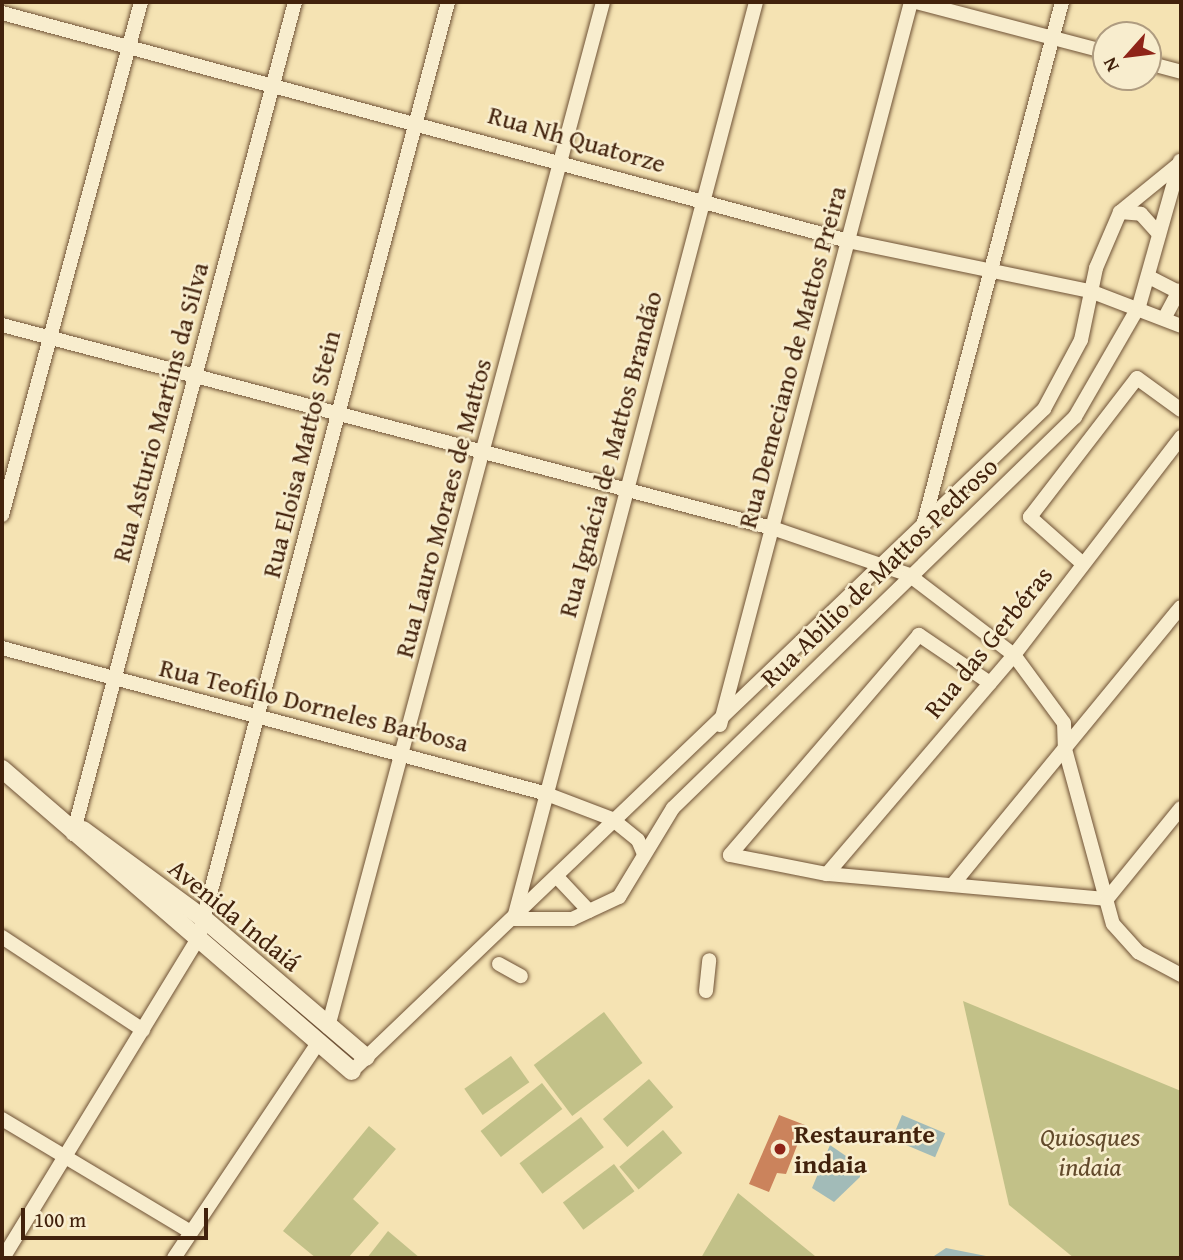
<!DOCTYPE html>
<meta charset="utf-8">
<style>
body{margin:0}
#map{position:relative;width:1183px;height:1260px;overflow:hidden;background:#f5e3b3;font-family:"Gentium Book Plus",serif}
div>[style]{position:absolute}
.green>*{inset:0;background:#c2c188;transform-origin:0 0}
.water>*{inset:0;background:#a2bbb8;transform-origin:0 0}
.building>*{inset:0;background:#cb835c}
.roads{filter:drop-shadow(0 0 2px #6f5236) drop-shadow(0 0 2px #6f5236)}
.minor>*{height:14px;margin:-7px;padding:0 7px;transform-origin:7px;border-radius:7px;background:#f8edce}
.tertiary>*{height:18px;margin:-9px;padding:0 9px;transform-origin:9px;border-radius:9px;background:#f8edce}
.dots>*{width:19px;height:19px;translate:-50% -50%;box-sizing:border-box;border:4px solid #f8edce;border-radius:50%}
span{translate:-50% -50%;white-space:nowrap;text-align:center;line-height:1.15;-webkit-text-stroke:5px #f8edce;paint-order:stroke}
.street-label{font-size:26px;color:#42220c}
.poi-label{font-size:26px;color:#42220c;font-weight:700}
.left{translate:0 -50%;text-align:left}
.park-label{font-size:26px;color:#624a2b;font-style:italic}
.frame{position:absolute;inset:0;border:4px solid #42220c;pointer-events:none}
.north{position:absolute;left:1092px;top:21px;width:70px;height:70px;box-sizing:border-box;background:#f8edce;border:2px solid #af9c80;border-radius:50%;rotate:242deg;font-size:19px;font-weight:700;line-height:28px;text-align:center;color:#42220c}
.north::after{content:'';display:block;margin:auto;width:24px;height:32px;background:#8f2418;clip-path:polygon(50% 0,100% 100%,50% 72%,0 100%)}
.scale{position:absolute;left:21px;top:1208px;width:187px;height:32px;box-sizing:border-box;border:4px solid #42220c;border-top:0;padding-left:9px;font-size:21px;line-height:24px;white-space:nowrap;color:#42220c;-webkit-text-stroke:5px #f8edce;paint-order:stroke}
</style>
<div id="map">
<div class="green">
<div style="clip-path:polygon(963px 1001px,1181px 1091px,1181px 1258px,1074px 1258px,1009px 1205px)"></div>
<div style="left:604px;top:1012px;width:64px;height:88px;rotate:53deg"></div>
<div style="left:511px;top:1056px;width:32px;height:57px;rotate:55deg"></div>
<div style="left:649px;top:1079px;width:37px;height:61px;rotate:49deg"></div>
<div style="left:542px;top:1083px;width:33px;height:78px;rotate:52deg"></div>
<div style="left:581px;top:1117px;width:38px;height:77px;rotate:53deg"></div>
<div style="clip-path:polygon(369px 1126px,396px 1149px,353px 1199px,379px 1223px,348px 1258px,316px 1258px,283px 1231px)"></div>
<div style="left:663px;top:1130px;width:30px;height:57px;rotate:50deg"></div>
<div style="left:614px;top:1164px;width:34px;height:64px;rotate:53deg"></div>
<div style="clip-path:polygon(738px 1193px,815px 1256px,818px 1258px,701px 1258px)"></div>
<div style="clip-path:polygon(388px 1231px,420px 1258px,367px 1258px)"></div>
</div>
<div class="water">
<div style="left:902px;top:1115px;width:47px;height:26px;rotate:23deg"></div>
<div style="clip-path:polygon(830px 1145px,859px 1165px,860px 1177px,834px 1202px,812px 1188px)"></div>
<div style="clip-path:polygon(946px 1248px,986px 1256px,991px 1258px,931px 1258px)"></div>
</div>
<div class="building">
<div style="clip-path:polygon(779px 1115px,805px 1125px,786px 1174px,777px 1173px,769px 1192px,749px 1184px)"></div>
</div>
<div class="roads">
<div class="minor">
<div style="left:916px;top:2px;width:196px;rotate:14.7deg"></div>
<div style="left:2px;top:13px;width:876px;rotate:15.08deg"></div>
<div style="left:848px;top:241px;width:247px;rotate:11.7deg"></div>
<div style="left:1090px;top:291px;width:97px;rotate:21deg"></div>
<div style="left:1148px;top:63px;width:34px;rotate:15deg"></div>
<div style="left:1120px;top:212px;width:21px;rotate:5deg"></div>
<div style="left:1141px;top:214px;width:27px;rotate:48deg"></div>
<div style="left:1151px;top:278px;width:34px;rotate:27deg"></div>
<div style="left:1165px;top:317px;width:30px;rotate:-62deg"></div>
<div style="left:2px;top:325px;width:796px;rotate:14.77deg"></div>
<div style="left:772px;top:528px;width:145px;rotate:18.9deg"></div>
<div style="left:909px;top:575px;width:132px;rotate:37.3deg"></div>
<div style="left:1014px;top:655px;width:84px;rotate:53.7deg"></div>
<div style="left:1064px;top:723px;width:26px;rotate:88deg"></div>
<div style="left:1065px;top:749px;width:181px;rotate:74.7deg"></div>
<div style="left:1113px;top:924px;width:38px;rotate:48deg"></div>
<div style="left:1138px;top:952px;width:49px;rotate:28.1deg"></div>
<div style="left:2px;top:515px;width:531px;rotate:-74.84deg"></div>
<div style="left:923px;top:526px;width:542px;rotate:-75.14deg"></div>
<div style="left:1083px;top:564px;width:71px;rotate:-138.4deg"></div>
<div style="left:1030px;top:517px;width:175px;rotate:-52.4deg"></div>
<div style="left:1137px;top:378px;width:54px;rotate:36deg"></div>
<div style="left:2px;top:648px;width:561px;rotate:14.98deg"></div>
<div style="left:544px;top:793px;width:73px;rotate:20.9deg"></div>
<div style="left:612px;top:819px;width:33px;rotate:39deg"></div>
<div style="left:638px;top:840px;width:15px;rotate:67deg"></div>
<div style="left:990px;top:683px;width:86px;rotate:-145.9deg"></div>
<div style="left:919px;top:635px;width:290px;rotate:130.7deg"></div>
<div style="left:730px;top:855px;width:99px;rotate:11.1deg"></div>
<div style="left:827px;top:874px;width:281px;rotate:5.1deg"></div>
<div style="left:1107px;top:899px;width:117px;rotate:-50.9deg"></div>
<div style="left:720px;top:725px;width:748px;rotate:-75.2deg"></div>
<div style="left:73px;top:834px;width:861px;rotate:-75.06deg"></div>
<div style="left:827px;top:874px;width:288px;rotate:-49.5deg"></div>
<div style="left:1014px;top:655px;width:275px;rotate:-52.5deg"></div>
<div style="left:558px;top:878px;width:45px;rotate:46.8deg"></div>
<div style="left:954px;top:883px;width:357px;rotate:-50.6deg"></div>
<div style="left:514px;top:918px;width:947px;rotate:-75.2deg"></div>
<div style="left:514px;top:919px;width:58px"></div>
<div style="left:572px;top:919px;width:52px;rotate:-25.1deg"></div>
<div style="left:619px;top:897px;width:104px;rotate:-58.8deg"></div>
<div style="left:673px;top:808px;width:561px;rotate:-44.21deg"></div>
<div style="left:1075px;top:417px;width:128px;rotate:-60deg"></div>
<div style="left:1139px;top:306px;width:151px;rotate:-74.2deg"></div>
<div style="left:2px;top:937px;width:169px;rotate:33.4deg"></div>
<div style="left:499px;top:964px;width:25px;rotate:29deg"></div>
<div style="left:706px;top:991px;width:31px;rotate:-84deg"></div>
<div style="left:328px;top:1027px;width:1061px;rotate:-74.98deg"></div>
<div style="left:352px;top:1071px;width:958px;rotate:-43.73deg"></div>
<div style="left:1044px;top:409px;width:78px;rotate:-61.8deg"></div>
<div style="left:1081px;top:340px;width:74px;rotate:-78.2deg"></div>
<div style="left:1096px;top:268px;width:61px;rotate:-66.8deg"></div>
<div style="left:1120px;top:212px;width:77px;rotate:-39.2deg"></div>
<div style="left:2px;top:1119px;width:220px;rotate:30.9deg"></div>
<div style="left:3px;top:1258px;width:374px;rotate:-58.6deg"></div>
<div style="left:198px;top:939px;width:970px;rotate:-75.06deg"></div>
<div style="left:174px;top:1258px;width:259px;rotate:-56.2deg"></div>
</div>
<div class="tertiary">
<div style="left:2px;top:769px;width:462px;rotate:40.8deg"></div>
<div style="left:83px;top:830px;width:149px;rotate:36.3deg"></div>
<div style="left:203px;top:918px;width:214px;rotate:40.5deg"></div>
</div>
</div>
<div class="dots">
<div style="left:780px;top:1149px;background:#8f2418"></div>
</div>
<div class="street-label">
<span style="left:577px;top:139px;rotate:16deg">Rua Nh Quatorze</span>
<span style="left:792px;top:357px;rotate:-75deg">Rua Demeciano de Mattos Preira</span>
<span style="left:160px;top:412px;rotate:-75deg">Rua Asturio Martins da Silva</span>
<span style="left:301px;top:454px;rotate:-76deg">Rua Eloisa Mattos Stein</span>
<span style="left:610px;top:454px;rotate:-75deg">Rua Ignácia de Mattos Brandão</span>
<span style="left:443px;top:508px;rotate:-75deg">Rua Lauro Moraes de Mattos</span>
<span style="left:879px;top:572px;rotate:-44deg">Rua Abilio de Mattos Pedroso</span>
<span style="left:988px;top:642px;rotate:-51deg">Rua das Gerbéras</span>
<span style="left:314px;top:705px;rotate:14deg">Rua Teofilo Dorneles Barbosa</span>
<span style="left:235px;top:915px;rotate:39deg">Avenida Indaiá</span>
</div>
<div class="poi-label">
<span class="left" style="left:794px;top:1149px">Restaurante<br>indaia</span>
</div>
<div class="park-label">
<span style="left:1090px;top:1152px">Quiosques<br>indaia</span>
</div>
<div class="frame"></div>
<div class="north">N</div>
<div class="scale">100 m</div>
</div>
